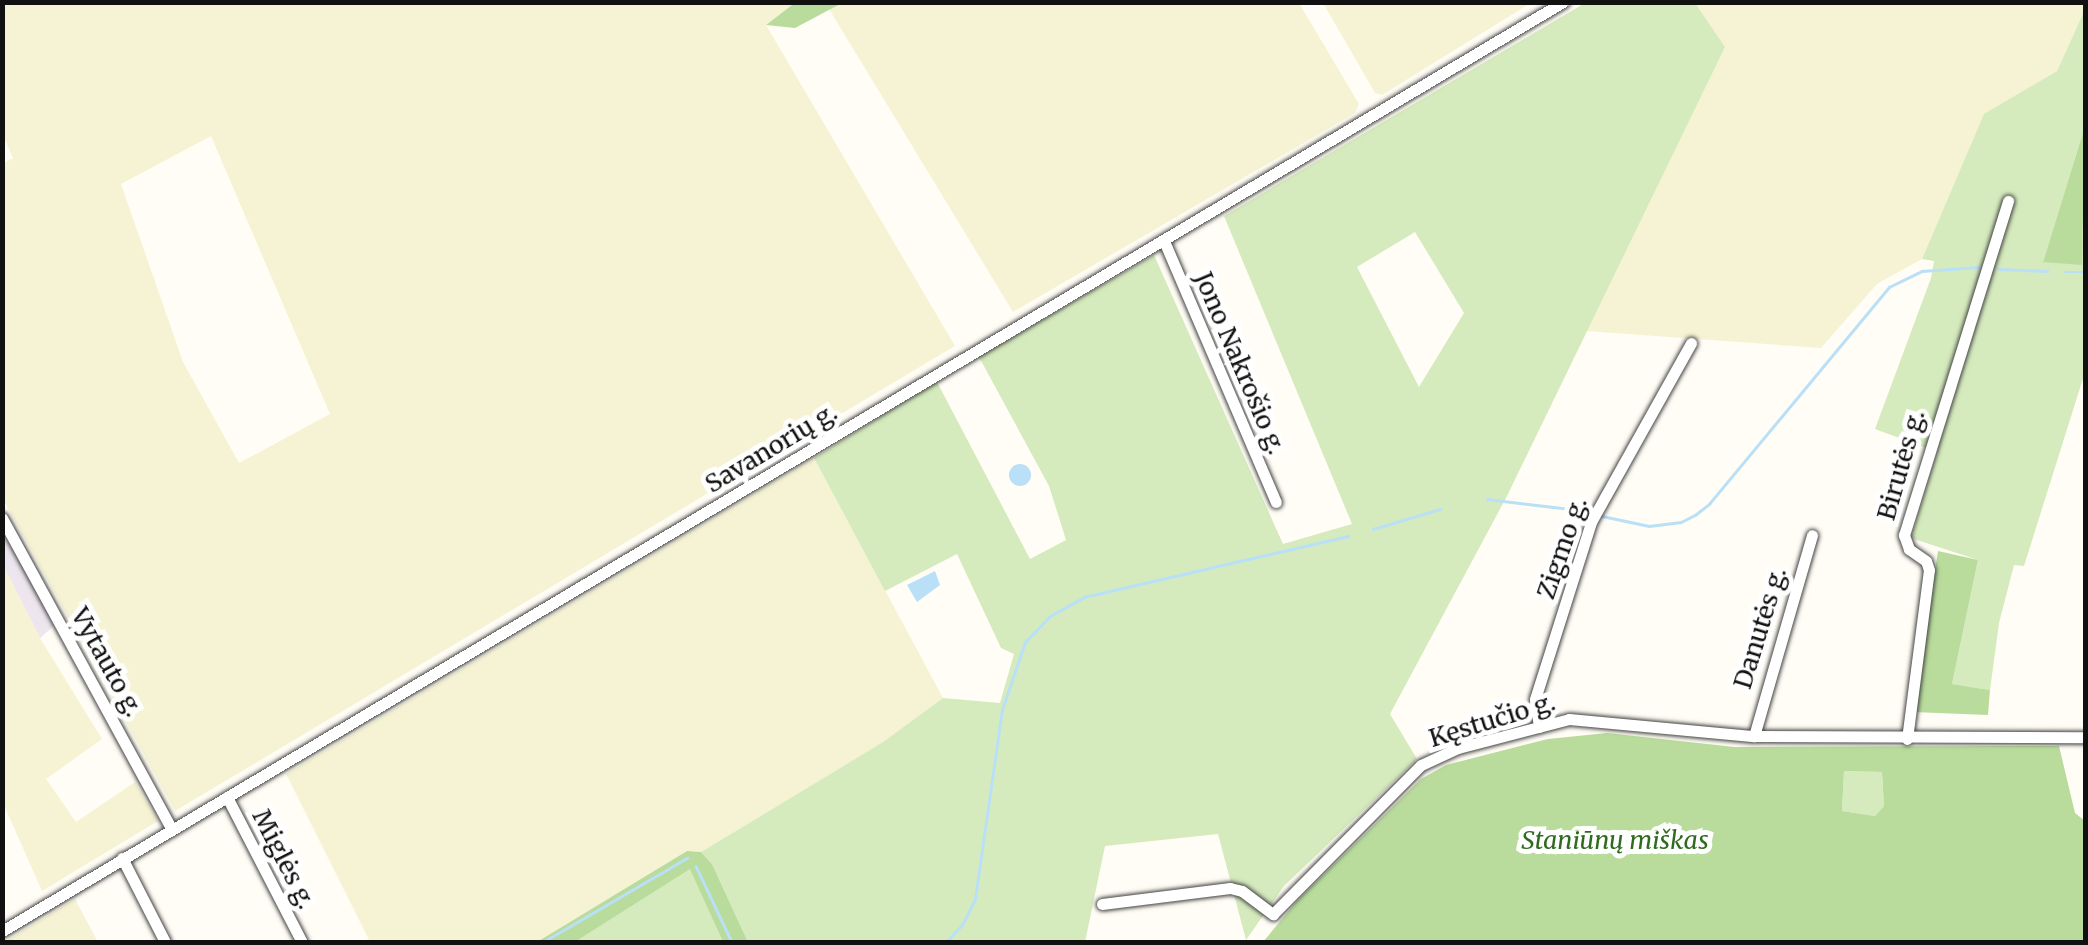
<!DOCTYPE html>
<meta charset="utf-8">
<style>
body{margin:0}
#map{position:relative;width:2088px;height:945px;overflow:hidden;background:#fffdf5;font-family:Merriweather,serif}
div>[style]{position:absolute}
.industrial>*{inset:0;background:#eee6ef}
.farmland>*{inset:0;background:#f6f3d4}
.green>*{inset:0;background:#d5ebbd}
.forest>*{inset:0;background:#b9dc9c}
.water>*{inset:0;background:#b9e0f7}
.round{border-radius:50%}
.stream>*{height:2.5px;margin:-1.25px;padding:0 1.25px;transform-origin:1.25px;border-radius:1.25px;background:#b9e0f7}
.roads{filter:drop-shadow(0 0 2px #444) drop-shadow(0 0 2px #444)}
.minor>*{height:11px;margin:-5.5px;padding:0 5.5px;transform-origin:5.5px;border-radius:5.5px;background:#fff}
span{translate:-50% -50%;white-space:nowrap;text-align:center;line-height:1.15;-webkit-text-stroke:10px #fff;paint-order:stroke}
.street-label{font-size:25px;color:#111}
.park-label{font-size:25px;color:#2f6b1f;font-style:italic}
.frame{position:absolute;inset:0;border:5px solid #111;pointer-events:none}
</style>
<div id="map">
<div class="industrial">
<div style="clip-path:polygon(2px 531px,55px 625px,40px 638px,3px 565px)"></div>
</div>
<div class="farmland">
<div style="clip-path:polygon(842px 2px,1299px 3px,1359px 104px,1355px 113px,1013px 312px,829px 9px)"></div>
<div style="clip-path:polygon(evenodd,3px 3px,796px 3px,766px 25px,955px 346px,175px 811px,3px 499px,2px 164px,13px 158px,3px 135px,3px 3px,211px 136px,330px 414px,239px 463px,183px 362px,121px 184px,211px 136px)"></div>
<div style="clip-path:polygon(1323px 3px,1531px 3px,1382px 95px,1375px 93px)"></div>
<div style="clip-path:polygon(1695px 3px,2085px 3px,2085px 9px,2057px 71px,1984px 115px,1922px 259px,1877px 284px,1821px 348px,1586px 331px,1724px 48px)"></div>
<div style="clip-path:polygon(814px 458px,943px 698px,883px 742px,701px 852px,687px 851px,537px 942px,370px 942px,286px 774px)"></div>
<div style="clip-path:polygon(3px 565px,40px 638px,102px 739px,46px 779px,76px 822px,135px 782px,158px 821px,42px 891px,3px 803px)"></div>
<div style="clip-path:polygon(75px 899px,98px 942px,4px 942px)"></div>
</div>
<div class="green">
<div style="clip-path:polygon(evenodd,1585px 3px,1695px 3px,1725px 47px,1507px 496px,1390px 714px,1417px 759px,1284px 886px,1246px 940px,1218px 834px,1105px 846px,1085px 942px,748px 942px,712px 864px,701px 852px,883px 742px,943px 698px,1000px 703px,1014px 654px,1001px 648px,957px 554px,885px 591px,814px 458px,937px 382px,1030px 559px,1066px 540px,1049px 486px,979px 357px,1154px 255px,1283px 544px,1352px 524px,1224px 216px,1585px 3px,1415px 232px,1464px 313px,1419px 387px,1357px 267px,1415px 232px)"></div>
<div style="clip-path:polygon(2085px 9px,2085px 126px,2043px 262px,2079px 254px,2085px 225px,2085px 372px,2024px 566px,2014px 565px,1999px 623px,1990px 690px,1952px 684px,1978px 560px,1911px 538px,1937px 452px,1875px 429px,1931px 278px,1934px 261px,1922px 259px,1984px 114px,2057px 71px)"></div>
<div style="clip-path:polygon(1844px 771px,1882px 772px,1884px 806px,1875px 816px,1842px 811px)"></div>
<div style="clip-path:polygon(691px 868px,723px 942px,575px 942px)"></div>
</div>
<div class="forest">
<div style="clip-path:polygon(796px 2px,842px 2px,842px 3px,795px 28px,766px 25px)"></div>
<div style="clip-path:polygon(2085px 126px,2082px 265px,2043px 262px)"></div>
<div style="clip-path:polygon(1938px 551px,1978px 560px,1952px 684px,1990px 690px,1988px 715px,1913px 712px)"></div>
<div style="clip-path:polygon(evenodd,1607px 733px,1734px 747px,2059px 746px,2075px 813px,2085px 821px,2085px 942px,1241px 942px,1263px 942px,1297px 901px,1421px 779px,1446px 765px,1548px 739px,1607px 733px,1844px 771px,1882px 772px,1884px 806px,1875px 816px,1842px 811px,1844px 771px)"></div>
<div style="clip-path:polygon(687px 851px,701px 852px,712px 864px,748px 942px,723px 942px,690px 869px,575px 942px,537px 942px)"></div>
</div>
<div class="water">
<div class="round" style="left:1009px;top:464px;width:22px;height:22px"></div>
<div style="clip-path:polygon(935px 571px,940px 585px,917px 602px,907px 585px)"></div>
</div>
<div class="stream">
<div style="left:1999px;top:269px;width:48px;rotate:2.4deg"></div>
<div style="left:2065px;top:272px;width:21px"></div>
<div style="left:1487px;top:499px;width:92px;rotate:6.9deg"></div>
<div style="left:1602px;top:516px;width:48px;rotate:12deg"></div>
<div style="left:1649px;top:526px;width:32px;rotate:-7deg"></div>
<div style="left:1681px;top:522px;width:16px;rotate:-27deg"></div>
<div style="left:1695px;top:515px;width:18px;rotate:-38deg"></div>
<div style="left:1709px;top:504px;width:282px;rotate:-50.3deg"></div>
<div style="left:1889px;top:287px;width:37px;rotate:-26deg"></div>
<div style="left:1922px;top:271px;width:56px;rotate:-4.1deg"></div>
<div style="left:1373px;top:529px;width:70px;rotate:-16.6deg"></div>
<div style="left:696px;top:866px;width:84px;rotate:64.7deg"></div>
<div style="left:543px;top:942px;width:167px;rotate:-30.3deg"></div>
<div style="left:946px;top:942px;width:23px;rotate:-47deg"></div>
<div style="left:962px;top:925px;width:29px;rotate:-63deg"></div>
<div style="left:975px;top:899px;width:191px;rotate:-81.9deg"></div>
<div style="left:1002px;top:710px;width:72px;rotate:-71.3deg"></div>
<div style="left:1025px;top:642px;width:36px;rotate:-46deg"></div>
<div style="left:1050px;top:616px;width:39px;rotate:-29deg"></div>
<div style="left:1084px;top:597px;width:271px;rotate:-13deg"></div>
</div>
<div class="roads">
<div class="minor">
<div style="left:1164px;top:241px;width:284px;rotate:66.8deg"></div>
<div style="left:2px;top:518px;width:353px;rotate:61.4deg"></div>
<div style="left:1539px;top:727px;width:28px;rotate:-98deg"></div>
<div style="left:1535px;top:699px;width:186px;rotate:-72.4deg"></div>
<div style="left:1591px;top:522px;width:205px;rotate:-60.8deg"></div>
<div style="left:1754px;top:736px;width:209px;rotate:-73.9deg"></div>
<div style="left:1907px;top:739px;width:170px;rotate:-82.6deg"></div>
<div style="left:1929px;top:570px;width:9px;rotate:-108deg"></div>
<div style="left:1926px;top:561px;width:21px;rotate:-145deg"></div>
<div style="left:1909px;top:549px;width:15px;rotate:-110deg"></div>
<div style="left:1904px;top:535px;width:350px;rotate:-72.7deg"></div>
<div style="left:227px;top:797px;width:163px;rotate:62.7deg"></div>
<div style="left:122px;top:858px;width:94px;rotate:62.9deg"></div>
<div style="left:1102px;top:904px;width:129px;rotate:-7.1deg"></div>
<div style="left:1230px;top:888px;width:12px;rotate:14deg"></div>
<div style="left:1242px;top:891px;width:39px;rotate:37deg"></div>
<div style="left:1273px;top:914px;width:210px;rotate:-45.2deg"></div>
<div style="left:1421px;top:765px;width:41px;rotate:-24.7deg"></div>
<div style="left:1458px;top:748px;width:115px;rotate:-14.6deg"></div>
<div style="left:1569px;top:719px;width:186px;rotate:5.3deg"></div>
<div style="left:1754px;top:736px;width:332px;rotate:0.2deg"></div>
<div style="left:2px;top:931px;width:1817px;rotate:-30.76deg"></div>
</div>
</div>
<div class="street-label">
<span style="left:1240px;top:363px;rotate:67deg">Jono Nakrošio g.</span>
<span style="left:771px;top:448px;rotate:-31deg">Savanorių g.</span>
<span style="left:1901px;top:465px;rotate:-74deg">Birutės g.</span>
<span style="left:1562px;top:548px;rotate:-71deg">Zigmo g.</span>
<span style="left:1760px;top:628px;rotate:-73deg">Danutės g.</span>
<span style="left:107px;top:662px;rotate:61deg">Vytauto g.</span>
<span style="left:1492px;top:720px;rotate:-17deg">Kęstučio g.</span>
<span style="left:284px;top:859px;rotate:63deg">Miglės g.</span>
</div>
<div class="park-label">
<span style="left:1615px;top:840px">Staniūnų miškas</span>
</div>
<div class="frame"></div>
</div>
